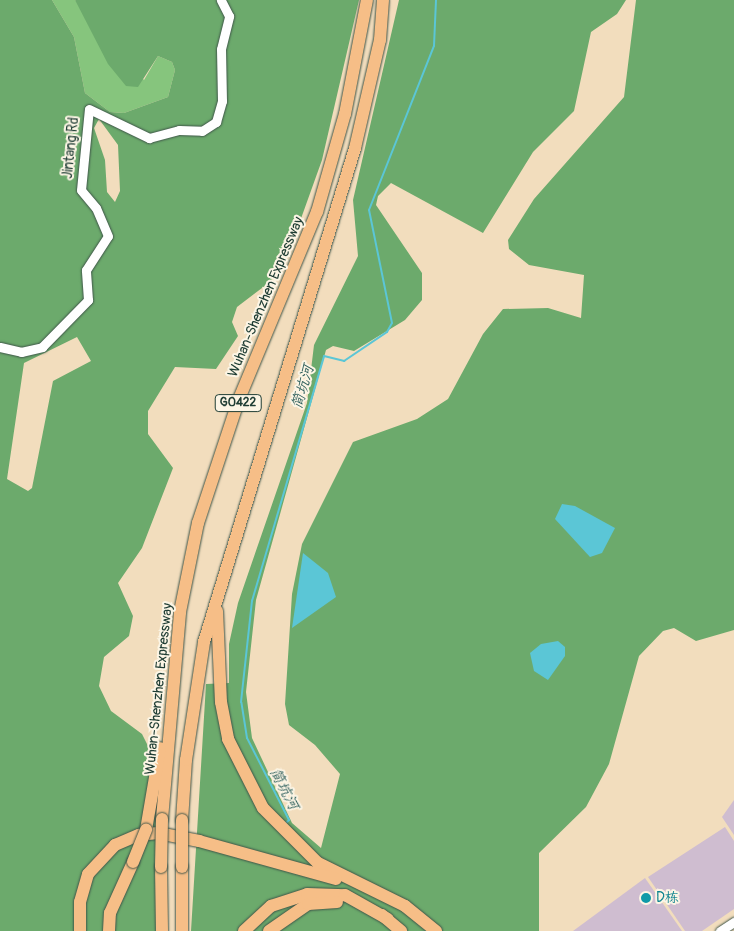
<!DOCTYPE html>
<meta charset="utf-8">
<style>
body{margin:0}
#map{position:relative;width:734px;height:931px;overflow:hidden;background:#f2ddbd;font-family:Pangolin,"LXGW WenKai TC",sans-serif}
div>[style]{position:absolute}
.industrial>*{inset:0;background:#cfbdd0}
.green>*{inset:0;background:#86c57d}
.forest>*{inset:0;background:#6caa6c}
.water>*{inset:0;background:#5bc6d6}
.stream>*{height:2px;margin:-1px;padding:0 1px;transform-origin:1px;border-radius:1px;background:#5bc6d6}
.roads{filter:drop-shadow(0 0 1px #3f5549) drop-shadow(0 0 1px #3f5549)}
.minor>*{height:9px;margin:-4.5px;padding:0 4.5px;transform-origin:4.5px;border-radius:4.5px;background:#fff}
.highway>*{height:12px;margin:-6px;padding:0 6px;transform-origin:6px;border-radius:6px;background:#f6be87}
.bridges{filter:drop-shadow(0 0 1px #3f5549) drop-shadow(0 0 1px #3f5549)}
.highway-bridge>*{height:12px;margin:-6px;padding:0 6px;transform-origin:6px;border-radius:6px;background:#f6be87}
.dots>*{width:14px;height:14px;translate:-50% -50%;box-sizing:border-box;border:2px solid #fcf5e5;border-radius:50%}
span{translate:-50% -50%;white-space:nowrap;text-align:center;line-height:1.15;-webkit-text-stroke:4px #fcf5e5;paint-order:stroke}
.shield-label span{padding:1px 4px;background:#fcf5e5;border:1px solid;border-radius:4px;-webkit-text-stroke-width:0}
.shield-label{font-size:12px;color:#1f3d34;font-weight:700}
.street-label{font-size:14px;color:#1f3d34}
.culture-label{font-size:14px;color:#0d838f}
.left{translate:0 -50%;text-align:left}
.water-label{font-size:15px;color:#2e5f5c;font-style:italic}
</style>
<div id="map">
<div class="industrial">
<div style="clip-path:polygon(734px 800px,734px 835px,722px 817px)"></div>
<div style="clip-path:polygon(725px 827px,734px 841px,734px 909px,702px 931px,685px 931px,648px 877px)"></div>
<div style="clip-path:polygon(645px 878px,682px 931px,573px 931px)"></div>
</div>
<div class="green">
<div style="clip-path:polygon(52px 0,75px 0,144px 80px,158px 56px,172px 62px,175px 70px,168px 97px,124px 113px,110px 112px,85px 93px,74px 37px)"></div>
</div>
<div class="forest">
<div style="clip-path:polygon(evenodd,0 0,52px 0,74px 37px,85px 93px,110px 112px,124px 113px,168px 97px,175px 70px,172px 62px,158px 56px,138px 87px,126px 86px,108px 64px,75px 0,359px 0,322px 160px,289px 252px,270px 282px,237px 307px,232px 322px,238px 336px,216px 369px,175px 367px,148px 411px,148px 434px,173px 468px,142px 548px,118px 583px,133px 616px,129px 636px,104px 657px,99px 686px,111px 711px,142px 734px,155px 760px,157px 931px,0 931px,0 0,99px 119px,118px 145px,120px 191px,115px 202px,107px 192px,105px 160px,94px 128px,99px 119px,0 0,77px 337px,91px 361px,53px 381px,32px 488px,28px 491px,7px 479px,24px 363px,77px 337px)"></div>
<div style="clip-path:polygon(399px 0,626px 0,617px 14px,591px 32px,574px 111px,533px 152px,483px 233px,391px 183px,378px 196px,376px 205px,422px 273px,422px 300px,405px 320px,354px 351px,333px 346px,326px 350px,256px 600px,246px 692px,252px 738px,292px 823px,321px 848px,340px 774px,315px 745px,289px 725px,285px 704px,292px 594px,302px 544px,353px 442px,417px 419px,448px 399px,483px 334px,503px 309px,548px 308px,581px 318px,584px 275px,529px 265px,509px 249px,508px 240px,534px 199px,624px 97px,636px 0,734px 0,734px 630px,696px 641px,674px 628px,663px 631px,639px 656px,609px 764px,586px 807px,539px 853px,539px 931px,191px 931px,206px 684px,229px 683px,229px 644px,238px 603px,307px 403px,314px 345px,358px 256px,353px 200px)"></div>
</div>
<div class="water">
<div style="clip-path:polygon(562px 504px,575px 506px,615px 528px,602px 553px,590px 557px,555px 519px)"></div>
<div style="clip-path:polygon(303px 553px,328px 573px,336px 597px,292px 628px)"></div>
<div style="clip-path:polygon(558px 641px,565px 647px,565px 656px,548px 680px,534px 671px,530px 653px,541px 644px)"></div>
</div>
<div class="stream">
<div style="left:285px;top:824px;width:6px;rotate:-45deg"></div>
<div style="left:289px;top:820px;width:92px;rotate:-117.1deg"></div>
<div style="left:247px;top:738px;width:36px;rotate:-99deg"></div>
<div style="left:241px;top:702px;width:102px;rotate:-83.8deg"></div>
<div style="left:252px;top:601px;width:255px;rotate:-73.6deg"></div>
<div style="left:324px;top:356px;width:21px;rotate:14deg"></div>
<div style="left:344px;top:361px;width:52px;rotate:-34deg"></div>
<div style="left:387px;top:332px;width:10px;rotate:-61deg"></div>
<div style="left:392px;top:323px;width:115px;rotate:-101.5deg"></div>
<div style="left:369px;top:210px;width:176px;rotate:-68.4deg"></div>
<div style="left:434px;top:46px;width:46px;rotate:-87.5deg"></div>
</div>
<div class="roads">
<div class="minor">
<div style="left:0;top:347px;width:22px;rotate:13deg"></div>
<div style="left:21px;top:352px;width:22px;rotate:-13deg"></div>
<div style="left:42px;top:347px;width:66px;rotate:-45.6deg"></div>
<div style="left:88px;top:300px;width:30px;rotate:-94deg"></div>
<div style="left:86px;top:270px;width:40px;rotate:-57.1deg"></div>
<div style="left:108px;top:236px;width:30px;rotate:-113deg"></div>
<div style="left:96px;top:208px;width:23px;rotate:-130deg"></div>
<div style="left:81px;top:190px;width:81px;rotate:-84.4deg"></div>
<div style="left:89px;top:109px;width:67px;rotate:25.8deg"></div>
<div style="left:149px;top:138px;width:31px;rotate:-15deg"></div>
<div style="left:179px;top:130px;width:23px;rotate:2deg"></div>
<div style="left:202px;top:131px;width:17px;rotate:-33deg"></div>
<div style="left:216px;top:122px;width:22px;rotate:-74deg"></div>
<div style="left:222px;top:101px;width:52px;rotate:-91.1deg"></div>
<div style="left:221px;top:49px;width:34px;rotate:-76deg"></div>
<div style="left:229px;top:16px;width:18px;rotate:-117deg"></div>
<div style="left:720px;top:931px;width:17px;rotate:-33deg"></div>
</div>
<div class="highway">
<div style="left:217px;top:611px;width:91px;rotate:87.5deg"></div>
<div style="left:221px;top:702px;width:38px;rotate:79deg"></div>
<div style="left:228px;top:739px;width:77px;rotate:63.1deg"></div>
<div style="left:263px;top:808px;width:78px;rotate:45deg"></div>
<div style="left:318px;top:863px;width:97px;rotate:26.3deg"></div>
<div style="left:405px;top:906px;width:40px;rotate:39deg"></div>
<div style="left:162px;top:819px;width:208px;rotate:-85deg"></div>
<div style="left:180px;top:612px;width:91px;rotate:-78.6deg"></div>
<div style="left:198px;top:523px;width:131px;rotate:-71.7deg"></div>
<div style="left:239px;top:399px;width:203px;rotate:-67.4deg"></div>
<div style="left:317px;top:212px;width:102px;rotate:-74.1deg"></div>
<div style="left:345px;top:114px;width:116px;rotate:-79.1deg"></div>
<div style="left:182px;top:820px;width:60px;rotate:-86.2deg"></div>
<div style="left:186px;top:760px;width:119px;rotate:-81.3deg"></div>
<div style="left:204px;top:642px;width:517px;rotate:-73deg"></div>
<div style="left:355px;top:148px;width:111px;rotate:-77deg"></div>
<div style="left:380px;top:40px;width:40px;rotate:-85.7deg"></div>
<div style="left:146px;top:830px;width:83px;rotate:-80.3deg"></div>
<div style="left:161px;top:867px;width:64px;rotate:89.1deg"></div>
<div style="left:382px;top:915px;width:25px;rotate:40deg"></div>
<div style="left:80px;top:931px;width:29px;rotate:-90deg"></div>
<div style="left:80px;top:902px;width:29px;rotate:-74deg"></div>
<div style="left:88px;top:874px;width:40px;rotate:-47deg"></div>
<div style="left:115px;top:845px;width:26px;rotate:-23deg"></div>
<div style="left:139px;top:835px;width:19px;rotate:-6deg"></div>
<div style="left:158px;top:833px;width:42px;rotate:11deg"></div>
<div style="left:199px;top:841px;width:142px;rotate:15.5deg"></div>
<div style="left:109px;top:931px;width:18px;rotate:-87deg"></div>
<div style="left:110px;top:913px;width:56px;rotate:-65.7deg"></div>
<div style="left:182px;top:931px;width:64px;rotate:-90deg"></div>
<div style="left:244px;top:931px;width:37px;rotate:-43deg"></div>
<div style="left:271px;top:906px;width:38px;rotate:-18deg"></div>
<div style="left:307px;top:894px;width:38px;rotate:2deg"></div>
<div style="left:345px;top:895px;width:49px;rotate:29.2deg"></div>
<div style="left:269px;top:931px;width:47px;rotate:-34.7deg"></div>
<div style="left:308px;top:904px;width:29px;rotate:-4deg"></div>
</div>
</div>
<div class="bridges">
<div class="highway-bridge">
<div style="left:133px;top:862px;width:35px;rotate:-68deg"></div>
<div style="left:161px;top:867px;width:48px;rotate:-88.8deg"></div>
<div style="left:182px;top:867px;width:47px;rotate:-90deg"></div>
</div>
</div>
<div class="dots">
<div style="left:646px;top:898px;background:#0f9aa8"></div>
</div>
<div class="shield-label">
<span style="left:238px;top:403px">G0422</span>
</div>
<div class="street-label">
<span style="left:71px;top:148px;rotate:-84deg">Jintang Rd</span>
<span style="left:266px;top:297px;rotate:-67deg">Wuhan-Shenzhen Expressway</span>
<span style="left:159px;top:689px;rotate:-84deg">Wuhan-Shenzhen Expressway</span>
</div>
<div class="culture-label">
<span class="left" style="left:656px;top:898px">D栋</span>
</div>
<div class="water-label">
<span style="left:303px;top:387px;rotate:-74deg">简坑河</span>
<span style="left:284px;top:789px;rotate:62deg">简坑河</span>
</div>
</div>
